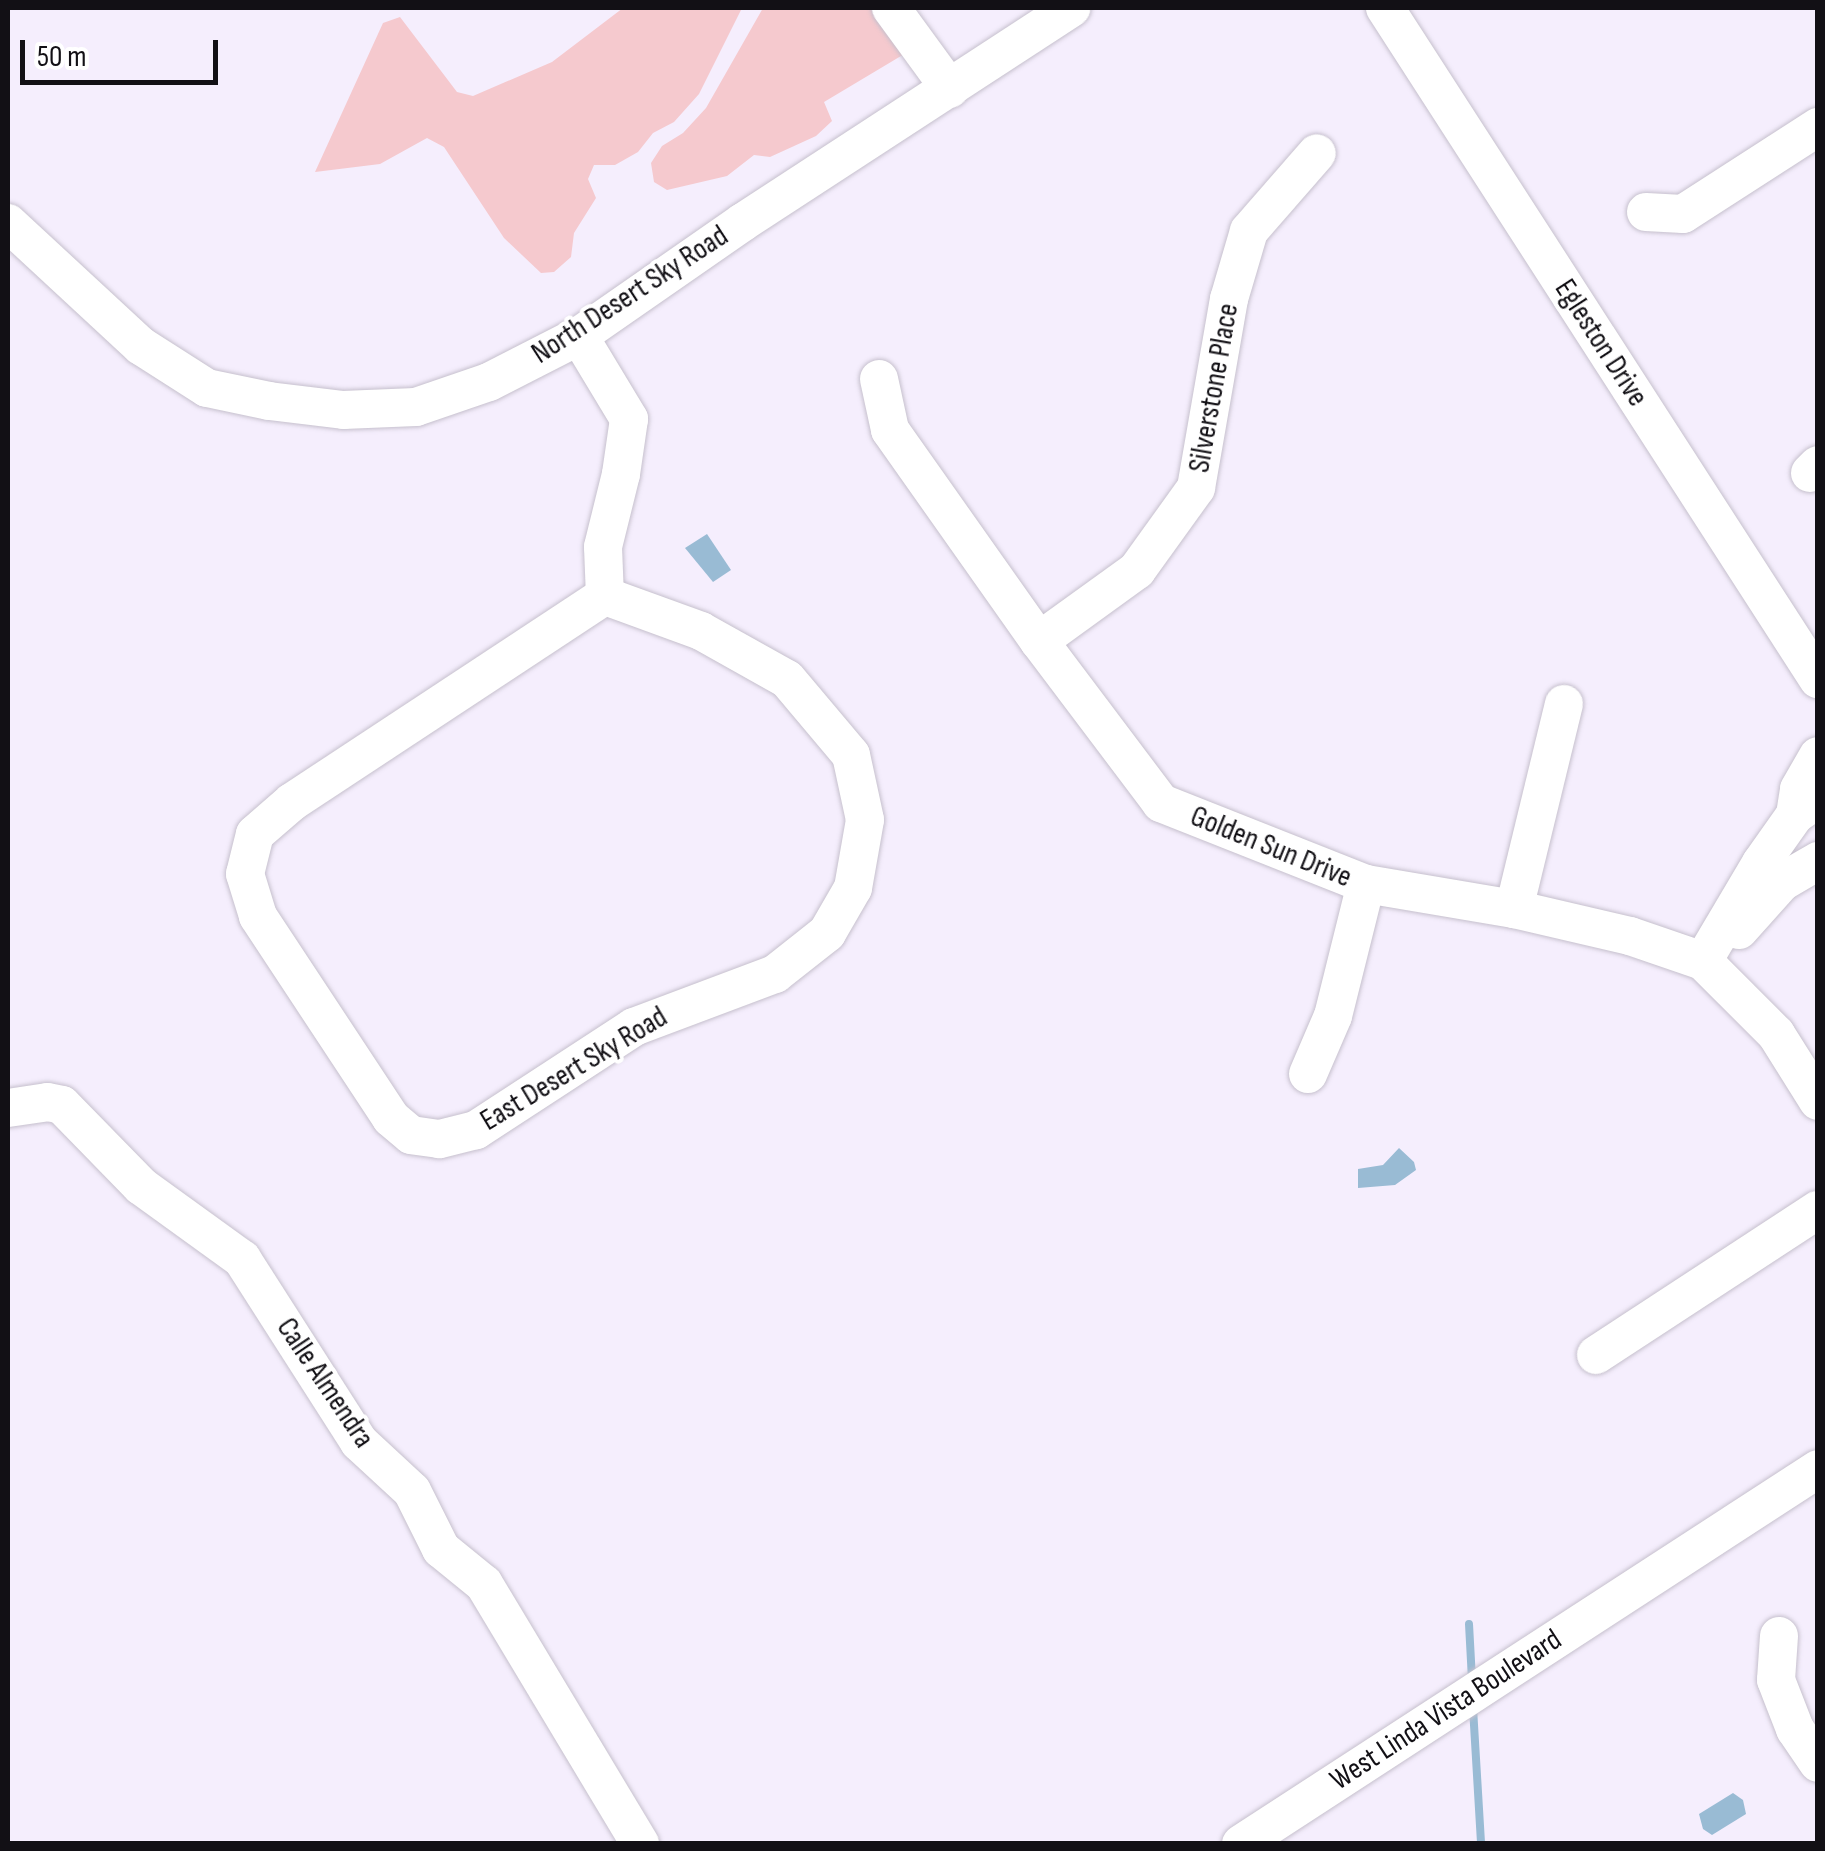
<!DOCTYPE html>
<style>
body{margin:0}
#map{position:relative;width:1825px;height:1851px;overflow:hidden;background:#f5eefd;font-family:"Sofia Sans Condensed",sans-serif}
div>[style]{position:absolute}
.green>*{inset:0;background:#f5c9ce}
.water>*{inset:0;background:#99bbd4}
.stream>*{height:8px;margin:-4px;padding:0 4px;transform-origin:4px;border-radius:4px;background:#99bbd4}
.roads{filter:drop-shadow(0 0 2px #c6c0cd) drop-shadow(0 0 2px #c6c0cd)}
.minor>*{height:38px;margin:-19px;padding:0 19px;transform-origin:19px;border-radius:19px;background:#fff}
span{translate:-50% -50%;white-space:nowrap;text-align:center;line-height:1.15;-webkit-text-stroke:8px #fff;paint-order:stroke}
.street-label{font-size:30px;color:#121015}
.frame{position:absolute;inset:0;border:10px solid #121015;pointer-events:none}
.scale{position:absolute;left:20px;top:40px;width:198px;height:45px;box-sizing:border-box;border:5px solid #121015;border-top:0;padding-left:12px;font-size:30px;line-height:35px;white-space:nowrap;color:#121015;-webkit-text-stroke:8px #fff;paint-order:stroke}
</style>
<div id="map">
<div class="green">
<div style="clip-path:polygon(623px 8px,742px 8px,699px 94px,674px 122px,653px 133px,638px 152px,615px 165px,594px 165px,588px 179px,596px 198px,574px 233px,571px 257px,554px 272px,541px 273px,504px 238px,444px 147px,427px 138px,380px 164px,315px 172px,383px 23px,400px 17px,457px 92px,473px 96px,552px 62px)"></div>
<div style="clip-path:polygon(763px 8px,871px 8px,906px 53px,824px 102px,832px 121px,816px 136px,770px 157px,754px 155px,727px 176px,667px 190px,654px 182px,651px 163px,662px 146px,683px 133px,706px 108px)"></div>
</div>
<div class="water">
<div style="clip-path:polygon(707px 534px,731px 570px,713px 582px,685px 548px)"></div>
<div style="clip-path:polygon(1399px 1148px,1414px 1162px,1416px 1170px,1395px 1185px,1358px 1188px,1358px 1169px,1383px 1165px)"></div>
<div style="clip-path:polygon(1733px 1793px,1743px 1800px,1746px 1814px,1712px 1835px,1703px 1829px,1699px 1814px)"></div>
</div>
<div class="stream">
<div style="left:1469px;top:1624px;width:55px;rotate:86.9deg"></div>
<div style="left:1473px;top:1708px;width:136px;rotate:86.6deg"></div>
</div>
<div class="roads">
<div class="minor">
<div style="left:891px;top:8px;width:100px;rotate:53.9deg"></div>
<div style="left:1385px;top:8px;width:799px;rotate:57.17deg"></div>
<div style="left:1646px;top:212px;width:37px;rotate:3deg"></div>
<div style="left:1683px;top:214px;width:161px;rotate:-32.8deg"></div>
<div style="left:8px;top:223px;width:181px;rotate:42.8deg"></div>
<div style="left:141px;top:346px;width:78px;rotate:32.5deg"></div>
<div style="left:207px;top:388px;width:63px;rotate:11.8deg"></div>
<div style="left:269px;top:401px;width:75px;rotate:6.9deg"></div>
<div style="left:343px;top:410px;width:73px;rotate:-2.4deg"></div>
<div style="left:416px;top:407px;width:77px;rotate:-18.9deg"></div>
<div style="left:489px;top:382px;width:101px;rotate:-27.1deg"></div>
<div style="left:579px;top:336px;width:200px;rotate:-34.8deg"></div>
<div style="left:743px;top:222px;width:392px;rotate:-33.1deg"></div>
<div style="left:579px;top:336px;width:97px;rotate:58.9deg"></div>
<div style="left:629px;top:419px;width:56px;rotate:98.3deg"></div>
<div style="left:621px;top:474px;width:75px;rotate:103.9deg"></div>
<div style="left:603px;top:547px;width:49px;rotate:87.7deg"></div>
<div style="left:879px;top:379px;width:52px;rotate:77.8deg"></div>
<div style="left:890px;top:430px;width:258px;rotate:54.8deg"></div>
<div style="left:1039px;top:641px;width:203px;rotate:53deg"></div>
<div style="left:1161px;top:803px;width:220px;rotate:21.6deg"></div>
<div style="left:1366px;top:884px;width:150px;rotate:9.6deg"></div>
<div style="left:1514px;top:909px;width:119px;rotate:13.1deg"></div>
<div style="left:1630px;top:936px;width:77px;rotate:18.9deg"></div>
<div style="left:1703px;top:961px;width:103px;rotate:45deg"></div>
<div style="left:1776px;top:1034px;width:79px;rotate:57.9deg"></div>
<div style="left:1810px;top:473px;width:11px;rotate:-45deg"></div>
<div style="left:605px;top:596px;width:102px;rotate:20deg"></div>
<div style="left:701px;top:631px;width:98px;rotate:29.2deg"></div>
<div style="left:787px;top:679px;width:99px;rotate:49.9deg"></div>
<div style="left:851px;top:755px;width:66px;rotate:77.8deg"></div>
<div style="left:865px;top:820px;width:69px;rotate:100deg"></div>
<div style="left:853px;top:888px;width:52px;rotate:120deg"></div>
<div style="left:827px;top:933px;width:66px;rotate:141.7deg"></div>
<div style="left:775px;top:974px;width:151px;rotate:159.4deg"></div>
<div style="left:634px;top:1027px;width:189px;rotate:146.9deg"></div>
<div style="left:476px;top:1130px;width:38px;rotate:166deg"></div>
<div style="left:439px;top:1139px;width:28px;rotate:-172deg"></div>
<div style="left:411px;top:1135px;width:26px;rotate:-140deg"></div>
<div style="left:391px;top:1118px;width:242px;rotate:-123.4deg"></div>
<div style="left:258px;top:916px;width:44px;rotate:-107.2deg"></div>
<div style="left:245px;top:874px;width:41px;rotate:-76deg"></div>
<div style="left:255px;top:834px;width:49px;rotate:-40.9deg"></div>
<div style="left:292px;top:802px;width:375px;rotate:-33.4deg"></div>
<div style="left:1039px;top:641px;width:121px;rotate:-35.9deg"></div>
<div style="left:1137px;top:570px;width:101px;rotate:-54.3deg"></div>
<div style="left:1196px;top:488px;width:192px;rotate:-80.1deg"></div>
<div style="left:1229px;top:299px;width:71px;rotate:-73.6deg"></div>
<div style="left:1249px;top:231px;width:103px;rotate:-48.9deg"></div>
<div style="left:1795px;top:815px;width:26px;rotate:-81deg"></div>
<div style="left:1799px;top:789px;width:38px;rotate:-60deg"></div>
<div style="left:1514px;top:909px;width:211px;rotate:-76.3deg"></div>
<div style="left:1739px;top:930px;width:64px;rotate:-48.1deg"></div>
<div style="left:1782px;top:882px;width:42px;rotate:-30.3deg"></div>
<div style="left:1703px;top:961px;width:114px;rotate:-59.4deg"></div>
<div style="left:1761px;top:863px;width:59px;rotate:-54.7deg"></div>
<div style="left:1795px;top:815px;width:28px;rotate:-35deg"></div>
<div style="left:1308px;top:1074px;width:63px;rotate:-66.7deg"></div>
<div style="left:1333px;top:1016px;width:136px;rotate:-76deg"></div>
<div style="left:8px;top:1108px;width:40px;rotate:-8.5deg"></div>
<div style="left:48px;top:1102px;width:14px;rotate:12deg"></div>
<div style="left:62px;top:1105px;width:113px;rotate:45.7deg"></div>
<div style="left:141px;top:1186px;width:125px;rotate:35.9deg"></div>
<div style="left:242px;top:1259px;width:217px;rotate:57.4deg"></div>
<div style="left:359px;top:1442px;width:72px;rotate:42.8deg"></div>
<div style="left:412px;top:1491px;width:65px;rotate:63.4deg"></div>
<div style="left:441px;top:1549px;width:55px;rotate:39.1deg"></div>
<div style="left:484px;top:1584px;width:303px;rotate:59deg"></div>
<div style="left:1596px;top:1355px;width:265px;rotate:-33.2deg"></div>
<div style="left:1779px;top:1636px;width:44px;rotate:93.9deg"></div>
<div style="left:1776px;top:1680px;width:53px;rotate:68.8deg"></div>
<div style="left:1795px;top:1729px;width:41px;rotate:55.9deg"></div>
<div style="left:1241px;top:1844px;width:688px;rotate:-33.02deg"></div>
</div>
</div>
<div class="street-label">
<span style="left:630px;top:295px;rotate:-33deg">North Desert Sky Road</span>
<span style="left:1601px;top:343px;rotate:57deg">Egleston Drive</span>
<span style="left:1214px;top:388px;rotate:-80deg">Silverstone Place</span>
<span style="left:1271px;top:847px;rotate:22deg">Golden Sun Drive</span>
<span style="left:574px;top:1069px;rotate:-31deg">East Desert Sky Road</span>
<span style="left:325px;top:1383px;rotate:56deg">Calle Almendra</span>
<span style="left:1446px;top:1710px;rotate:-33deg">West Linda Vista Boulevard</span>
</div>
<div class="frame"></div>
<div class="scale">50 m</div>
</div>
